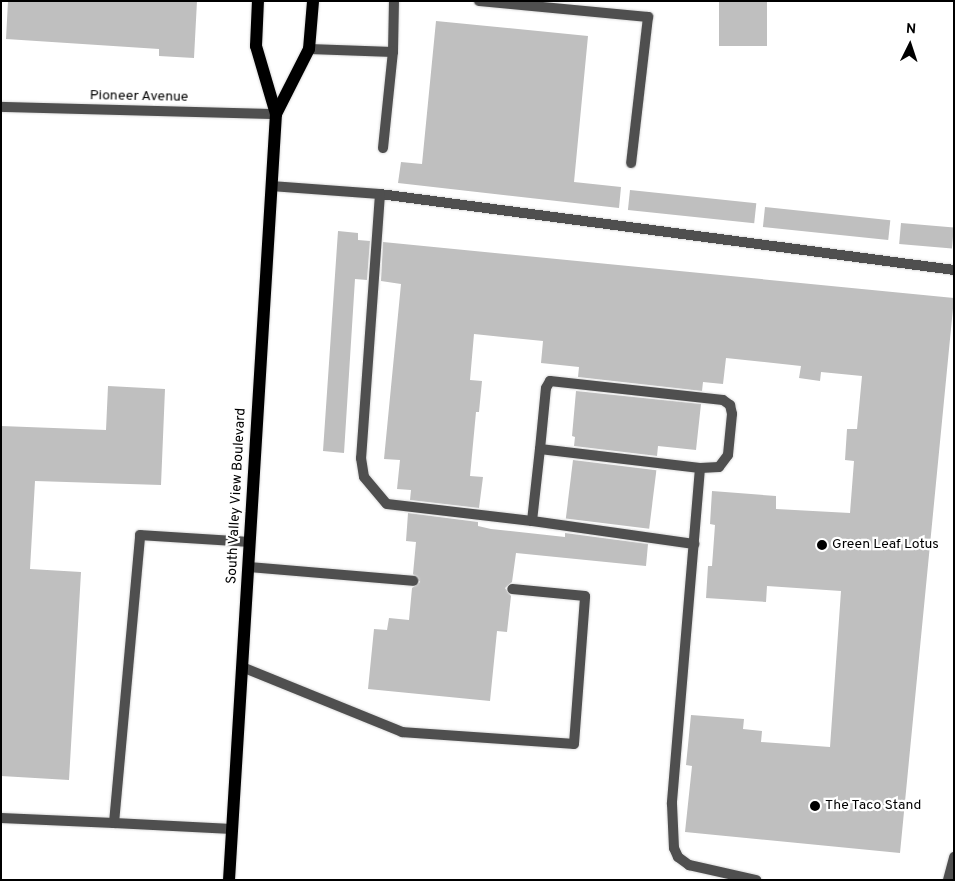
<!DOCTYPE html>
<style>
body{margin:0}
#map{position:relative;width:955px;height:881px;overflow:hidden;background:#fff;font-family:Overpass,sans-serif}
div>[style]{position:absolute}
.building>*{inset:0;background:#bfbfbf;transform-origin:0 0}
.roads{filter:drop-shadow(0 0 1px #dbdbdb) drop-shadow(0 0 1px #dbdbdb)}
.service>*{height:10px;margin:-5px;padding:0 5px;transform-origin:5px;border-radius:5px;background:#4f4f4f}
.minor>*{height:10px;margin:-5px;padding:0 5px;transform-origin:5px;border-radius:5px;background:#4f4f4f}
.primary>*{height:12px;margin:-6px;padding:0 6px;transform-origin:6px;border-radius:6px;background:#000}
.dots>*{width:14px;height:14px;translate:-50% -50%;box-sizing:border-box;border:2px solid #fff;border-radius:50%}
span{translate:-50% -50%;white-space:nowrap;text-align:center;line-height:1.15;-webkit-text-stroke:4.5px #fff;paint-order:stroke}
.street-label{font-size:14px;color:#000}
.poi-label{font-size:14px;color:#000}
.left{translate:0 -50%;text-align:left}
.frame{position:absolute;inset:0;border:2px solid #000;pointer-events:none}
.north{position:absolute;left:885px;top:20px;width:50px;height:50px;-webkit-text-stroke:4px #fff;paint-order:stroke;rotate:4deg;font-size:14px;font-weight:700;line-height:20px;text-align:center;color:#000}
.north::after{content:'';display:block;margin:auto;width:18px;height:22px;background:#000;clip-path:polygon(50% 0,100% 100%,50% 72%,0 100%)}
</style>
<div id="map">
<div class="building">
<div style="clip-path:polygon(8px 1px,197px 1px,194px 58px,159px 56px,159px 49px,6px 39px)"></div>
<div style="left:719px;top:1px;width:48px;height:45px"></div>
<div style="clip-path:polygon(436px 21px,588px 36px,574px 182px,621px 187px,619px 208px,398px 183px,401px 162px,422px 164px)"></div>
<div style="left:630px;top:190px;width:127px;height:20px;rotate:6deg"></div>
<div style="left:765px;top:207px;width:126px;height:20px;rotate:6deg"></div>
<div style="left:901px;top:223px;width:53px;height:21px;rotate:5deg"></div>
<div style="clip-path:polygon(338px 231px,358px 233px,358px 240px,370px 241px,367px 280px,355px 279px,344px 453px,323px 451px)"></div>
<div style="clip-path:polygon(383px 242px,954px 298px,900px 853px,685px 832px,692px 766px,686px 765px,691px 715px,744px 719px,743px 729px,762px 731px,761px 742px,830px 747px,841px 591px,767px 586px,766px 602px,706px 598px,708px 566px,712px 566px,715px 525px,710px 524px,712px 491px,776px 496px,776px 509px,850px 513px,854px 461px,845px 460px,847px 429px,857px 429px,862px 376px,821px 372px,820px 381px,799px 378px,801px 366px,726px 358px,723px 384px,703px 382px,702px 391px,578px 377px,579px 367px,541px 363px,543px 341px,474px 334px,470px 380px,482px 381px,479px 412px,476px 412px,470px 476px,483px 477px,479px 508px,410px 500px,411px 490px,397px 489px,400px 460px,384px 459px,401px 284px,381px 281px)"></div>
<div style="clip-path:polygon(108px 386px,165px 389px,161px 485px,35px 481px,30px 569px,81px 572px,69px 780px,1px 776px,1px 426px,106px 430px)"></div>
<div style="clip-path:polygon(576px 391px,701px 404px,696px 450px,658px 446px,657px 456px,574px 446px,575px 437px,572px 436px)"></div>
<div style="left:573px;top:460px;width:84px;height:59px;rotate:7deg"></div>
<div style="clip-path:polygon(408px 513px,478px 522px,478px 526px,491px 529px,565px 537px,565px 533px,648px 544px,646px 566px,516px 553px,512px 582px,505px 588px,511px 596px,507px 632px,497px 631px,490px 701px,368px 689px,374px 629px,387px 630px,389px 618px,409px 620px,412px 588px,420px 582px,413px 574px,416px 542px,406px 541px)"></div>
</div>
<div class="roads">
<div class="service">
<div style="left:479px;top:1px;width:170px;rotate:5.4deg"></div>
<div style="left:648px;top:17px;width:147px;rotate:96.6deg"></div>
<div style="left:309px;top:49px;width:84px;rotate:2deg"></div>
<div style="left:393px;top:52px;width:51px;rotate:-88.9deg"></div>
<div style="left:383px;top:148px;width:97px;rotate:-84.1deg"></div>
<div style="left:271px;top:186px;width:109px;rotate:4.2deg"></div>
<div style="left:380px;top:194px;width:579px;rotate:7.54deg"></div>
<div style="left:380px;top:194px;width:265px;rotate:94.1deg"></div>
<div style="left:361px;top:458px;width:19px;rotate:81deg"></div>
<div style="left:364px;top:477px;width:35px;rotate:50deg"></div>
<div style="left:387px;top:504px;width:146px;rotate:6.7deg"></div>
<div style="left:532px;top:521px;width:72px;rotate:-83.7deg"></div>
<div style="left:540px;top:449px;width:161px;rotate:6.8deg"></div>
<div style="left:700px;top:468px;width:337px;rotate:94.8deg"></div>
<div style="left:672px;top:804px;width:44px;rotate:87.4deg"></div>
<div style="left:674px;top:848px;width:10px;rotate:66deg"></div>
<div style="left:678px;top:857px;width:14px;rotate:36deg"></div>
<div style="left:689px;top:865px;width:69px;rotate:12.6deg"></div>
<div style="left:540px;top:449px;width:61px;rotate:-84.4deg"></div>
<div style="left:546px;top:388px;width:8px;rotate:-60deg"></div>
<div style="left:550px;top:381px;width:174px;rotate:6.3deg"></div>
<div style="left:723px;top:400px;width:9px;rotate:36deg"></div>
<div style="left:730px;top:405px;width:9px;rotate:77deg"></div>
<div style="left:732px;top:414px;width:41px;rotate:95.6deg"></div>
<div style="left:728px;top:455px;width:15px;rotate:127deg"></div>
<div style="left:719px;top:467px;width:19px;rotate:177deg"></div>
<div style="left:532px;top:521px;width:164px;rotate:8.1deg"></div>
<div style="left:248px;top:567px;width:166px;rotate:4.8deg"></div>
<div style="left:242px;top:667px;width:173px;rotate:22.1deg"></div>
<div style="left:402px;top:732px;width:172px;rotate:4deg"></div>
<div style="left:574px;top:744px;width:148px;rotate:-85.7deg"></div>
<div style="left:585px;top:596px;width:73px;rotate:-174.5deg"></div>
<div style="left:1px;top:818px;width:113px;rotate:2.5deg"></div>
<div style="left:232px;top:829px;width:118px;rotate:-177.1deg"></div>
<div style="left:114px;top:823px;width:289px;rotate:-84.8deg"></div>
<div style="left:140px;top:535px;width:109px;rotate:3.7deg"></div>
<div style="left:948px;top:880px;width:24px;rotate:-75deg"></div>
</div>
<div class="minor">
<div style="left:1px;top:107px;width:275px;rotate:1.5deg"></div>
</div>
<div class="primary">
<div style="left:276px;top:114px;width:73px;rotate:-63.1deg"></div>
<div style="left:309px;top:49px;width:48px;rotate:-85.2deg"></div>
<div style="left:229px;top:880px;width:767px;rotate:-86.49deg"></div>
<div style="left:276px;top:114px;width:71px;rotate:-106.4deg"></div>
<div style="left:256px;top:46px;width:45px;rotate:-87.5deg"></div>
</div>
</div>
<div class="dots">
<div style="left:822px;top:545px;background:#000"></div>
<div style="left:815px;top:806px;background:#000"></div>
</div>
<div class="street-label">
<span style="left:139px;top:97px;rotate:1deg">Pioneer Avenue</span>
<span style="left:237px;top:496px;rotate:-87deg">South Valley View Boulevard</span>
</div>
<div class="poi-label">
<span class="left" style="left:832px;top:545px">Green Leaf Lotus</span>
<span class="left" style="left:825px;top:806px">The Taco Stand</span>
</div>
<div class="frame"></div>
<div class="north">N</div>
</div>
